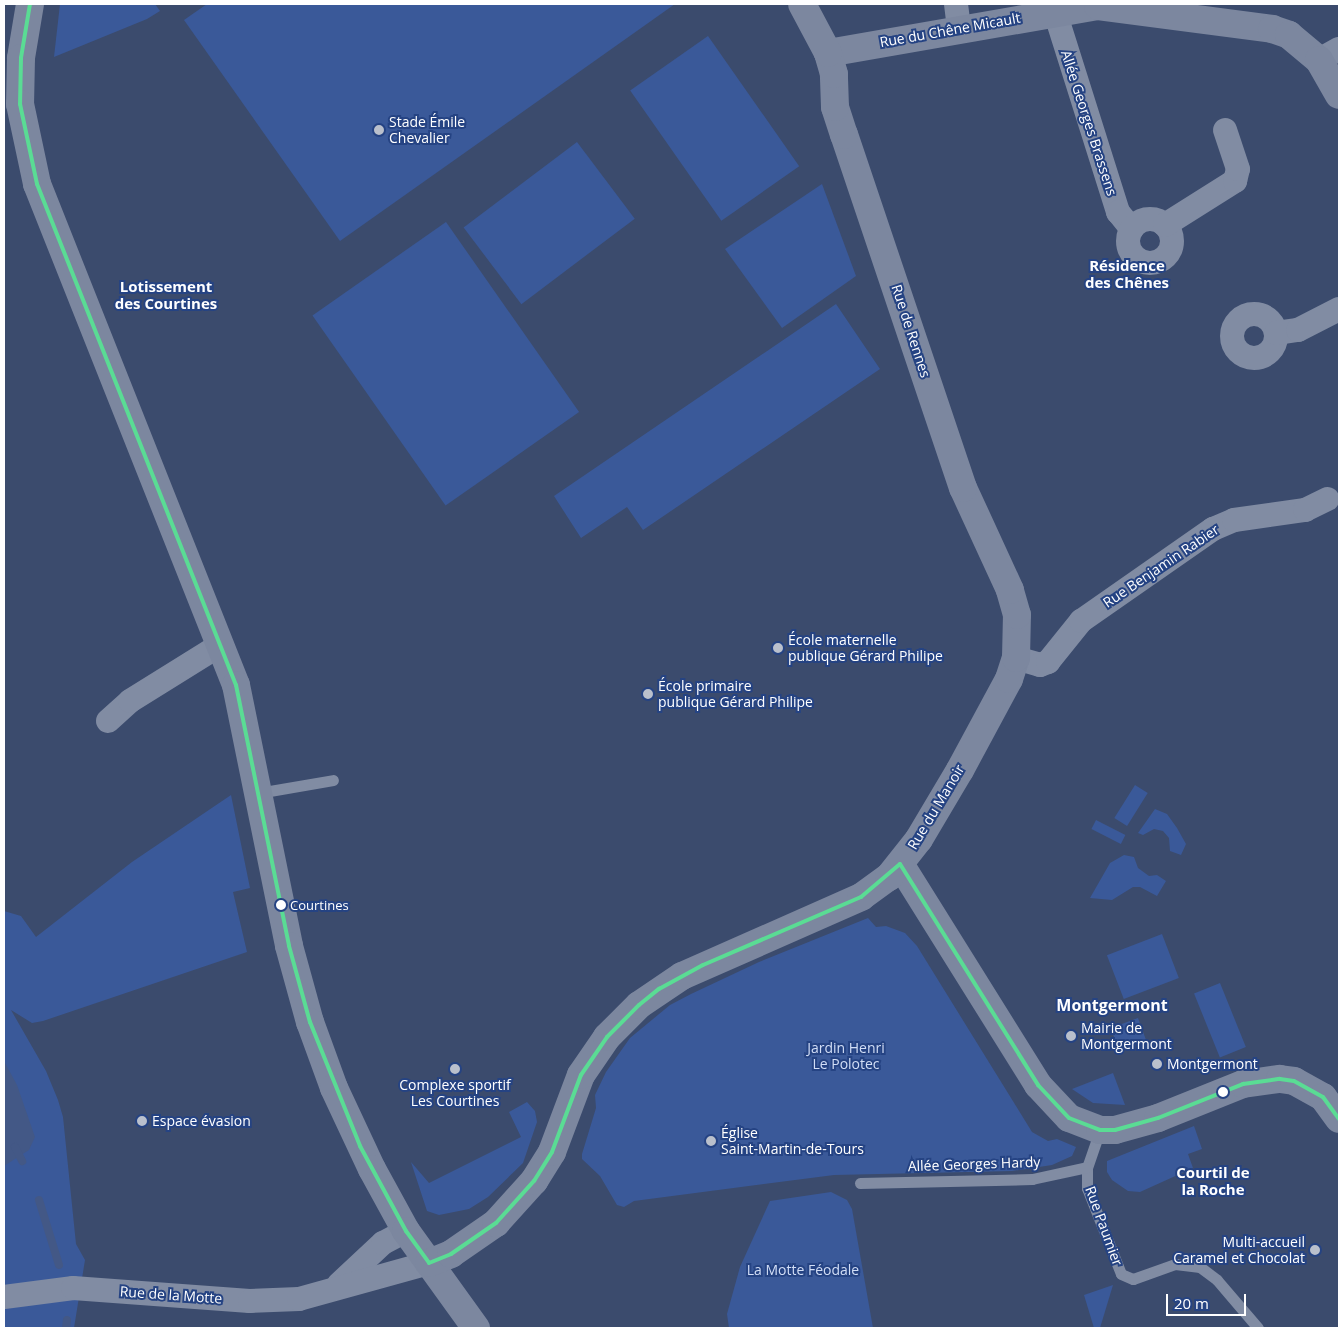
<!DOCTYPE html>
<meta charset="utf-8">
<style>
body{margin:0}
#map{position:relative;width:1343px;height:1332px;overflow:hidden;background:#3b4b6d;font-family:"Open Sans",sans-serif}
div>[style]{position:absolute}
.green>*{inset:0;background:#3a5999;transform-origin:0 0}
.water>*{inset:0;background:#435886}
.stream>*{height:8px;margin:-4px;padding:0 4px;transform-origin:4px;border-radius:4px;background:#435886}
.lane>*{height:11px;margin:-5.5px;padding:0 5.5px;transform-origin:5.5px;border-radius:5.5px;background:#818ca3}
.street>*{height:24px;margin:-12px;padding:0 12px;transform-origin:12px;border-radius:12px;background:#818ca3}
.street>.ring{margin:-12px;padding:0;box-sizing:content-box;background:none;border:24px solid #818ca3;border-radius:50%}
.secondary>*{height:28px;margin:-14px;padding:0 14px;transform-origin:14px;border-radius:14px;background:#7c879f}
.bus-1>*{height:4px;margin:-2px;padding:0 2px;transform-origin:2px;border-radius:2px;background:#5adc94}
.dots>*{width:14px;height:14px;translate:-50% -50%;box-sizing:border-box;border:2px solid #254383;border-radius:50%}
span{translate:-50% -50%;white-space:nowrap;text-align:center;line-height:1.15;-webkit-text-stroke:4px #254383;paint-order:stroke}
.bus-label{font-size:13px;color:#fff}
.left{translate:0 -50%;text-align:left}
.street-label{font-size:14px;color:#fff}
.poi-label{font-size:14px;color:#fff}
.right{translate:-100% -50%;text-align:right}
.park-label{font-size:14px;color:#d2def6}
.neighbourhood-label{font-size:15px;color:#fff;font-weight:700}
.quarter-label{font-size:16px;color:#fff;font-weight:700}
.frame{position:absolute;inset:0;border:5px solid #fff;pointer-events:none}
.scale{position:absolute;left:1166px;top:1294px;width:80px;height:22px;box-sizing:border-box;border:2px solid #fff;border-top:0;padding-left:6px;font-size:15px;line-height:18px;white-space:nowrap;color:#fff;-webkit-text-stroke:4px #254383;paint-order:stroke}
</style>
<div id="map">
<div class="green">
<div style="clip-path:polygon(60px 4px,155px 4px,160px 11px,147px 19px,54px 57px)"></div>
<div style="clip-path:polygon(207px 4px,675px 4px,340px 241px,184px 20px)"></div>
<div style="left:708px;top:36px;width:159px;height:95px;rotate:55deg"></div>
<div style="left:577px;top:142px;width:96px;height:142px;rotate:53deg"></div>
<div style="clip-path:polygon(822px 184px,856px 276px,782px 328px,725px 249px)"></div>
<div style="left:446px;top:222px;width:232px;height:163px;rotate:55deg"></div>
<div style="clip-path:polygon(836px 304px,880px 369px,643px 530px,627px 507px,581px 538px,554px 496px)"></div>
<div style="left:1135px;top:785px;width:15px;height:39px;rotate:32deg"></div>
<div style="clip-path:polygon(231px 795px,250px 888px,233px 892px,247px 952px,43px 1021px,32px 1023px,11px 1010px,46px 1071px,58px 1100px,63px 1117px,76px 1244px,85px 1260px,74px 1328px,4px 1328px,4px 911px,21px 916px,36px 937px,132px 862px)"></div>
<div style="clip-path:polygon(1155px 809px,1167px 814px,1177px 828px,1186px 844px,1181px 855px,1170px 851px,1169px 838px,1163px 831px,1154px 829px,1143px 835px,1138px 833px)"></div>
<div style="left:1096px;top:820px;width:33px;height:10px;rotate:27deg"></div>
<div style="clip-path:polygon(1124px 855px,1134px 857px,1138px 868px,1149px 876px,1157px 875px,1166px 881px,1157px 896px,1140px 887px,1133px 887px,1112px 900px,1090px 898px,1110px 863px)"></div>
<div style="clip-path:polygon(868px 918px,876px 927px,886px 926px,905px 933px,917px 946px,1032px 1132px,1048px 1141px,1057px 1139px,1076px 1147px,1072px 1156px,1052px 1165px,1012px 1171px,834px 1175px,634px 1201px,624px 1207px,617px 1205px,600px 1176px,582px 1159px,582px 1154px,596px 1108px,595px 1095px,606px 1072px,630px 1038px,670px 1005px,691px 994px,759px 962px)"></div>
<div style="left:1162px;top:934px;width:47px;height:59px;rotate:69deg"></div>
<div style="left:1220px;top:983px;width:69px;height:28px;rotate:68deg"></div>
<div style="left:1138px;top:1018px;width:23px;height:29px;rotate:70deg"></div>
<div style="clip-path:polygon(1113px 1073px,1125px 1105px,1093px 1103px,1072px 1089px)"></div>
<div style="clip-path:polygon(527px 1102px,535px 1111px,537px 1122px,523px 1163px,488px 1197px,469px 1209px,439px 1215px,427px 1211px,411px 1162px,429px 1183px,521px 1137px,509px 1112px)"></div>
<div style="clip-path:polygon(1194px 1126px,1202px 1149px,1188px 1154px,1193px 1168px,1140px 1192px,1128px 1191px,1112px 1180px,1107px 1172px,1107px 1161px)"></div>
<div style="clip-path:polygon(831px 1192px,847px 1200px,852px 1209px,873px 1328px,729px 1328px,727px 1314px,740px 1267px,770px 1201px)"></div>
<div style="clip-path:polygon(1113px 1285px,1100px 1328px,1094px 1328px,1084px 1295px)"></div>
</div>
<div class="water">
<div style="clip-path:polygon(4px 1061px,17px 1085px,35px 1137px,29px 1150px,4px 1166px)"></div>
</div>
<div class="stream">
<div style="left:15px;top:1147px;width:16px;rotate:63deg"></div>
<div style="left:39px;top:1200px;width:68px;rotate:72.9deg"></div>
<div style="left:66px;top:1328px;width:8px;rotate:-83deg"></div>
</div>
<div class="lane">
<div style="left:258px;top:793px;width:76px;rotate:-9.8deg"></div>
<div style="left:1100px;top:1130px;width:39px;rotate:109deg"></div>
<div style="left:1087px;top:1167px;width:21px;rotate:90deg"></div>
<div style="left:1087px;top:1188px;width:92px;rotate:68.4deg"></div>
<div style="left:1121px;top:1274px;width:13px;rotate:23deg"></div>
<div style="left:1133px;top:1279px;width:45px;rotate:-19.7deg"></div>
<div style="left:1175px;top:1264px;width:25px;rotate:7deg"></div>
<div style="left:1200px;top:1267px;width:21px;rotate:37deg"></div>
<div style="left:1217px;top:1280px;width:63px;rotate:49.5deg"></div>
<div style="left:860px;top:1183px;width:172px;rotate:-1.3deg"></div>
<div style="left:1032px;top:1179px;width:56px;rotate:-12.3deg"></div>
</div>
<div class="street">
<div style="left:956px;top:4px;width:25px;rotate:83deg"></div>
<div style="left:1055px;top:12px;width:210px;rotate:72.5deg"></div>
<div style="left:1118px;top:212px;width:22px;rotate:51deg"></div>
<div style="left:1319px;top:60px;width:23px;rotate:-29deg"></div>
<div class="ring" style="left:1128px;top:219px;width:20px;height:20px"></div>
<div style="left:1165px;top:225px;width:83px;rotate:-32.2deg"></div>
<div style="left:1235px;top:181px;width:12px;rotate:-76deg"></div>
<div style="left:1238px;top:169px;width:41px;rotate:-108.4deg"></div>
<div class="ring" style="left:1232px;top:314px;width:20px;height:20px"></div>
<div style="left:1276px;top:333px;width:22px;rotate:-8deg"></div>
<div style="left:1298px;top:330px;width:46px;rotate:-27.1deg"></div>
<div style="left:1016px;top:658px;width:25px;rotate:16deg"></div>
<div style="left:1040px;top:665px;width:9px;rotate:-21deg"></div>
<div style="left:1048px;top:662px;width:53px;rotate:-51.2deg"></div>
<div style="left:1081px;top:621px;width:161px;rotate:-34.9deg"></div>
<div style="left:1213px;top:529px;width:23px;rotate:-23deg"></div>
<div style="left:1234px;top:520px;width:72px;rotate:-8deg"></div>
<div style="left:1305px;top:510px;width:25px;rotate:-26deg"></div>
<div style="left:108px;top:721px;width:30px;rotate:-42deg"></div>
<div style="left:130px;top:701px;width:106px;rotate:-31.9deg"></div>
<div style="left:339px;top:1284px;width:60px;rotate:-43deg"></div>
<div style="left:383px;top:1243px;width:26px;rotate:-28deg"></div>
<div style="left:4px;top:1297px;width:70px;rotate:-7.4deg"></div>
<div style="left:73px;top:1288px;width:177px;rotate:4.2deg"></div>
<div style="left:250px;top:1301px;width:49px;rotate:-2.3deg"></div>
<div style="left:299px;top:1299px;width:135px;rotate:-15.5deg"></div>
</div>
<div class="secondary">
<div style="left:30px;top:4px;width:55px;rotate:99.5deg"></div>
<div style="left:21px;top:58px;width:46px;rotate:91.2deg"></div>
<div style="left:20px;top:104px;width:82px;rotate:78deg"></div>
<div style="left:37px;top:184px;width:539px;rotate:68.34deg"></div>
<div style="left:236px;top:685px;width:266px;rotate:78.5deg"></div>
<div style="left:289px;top:946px;width:79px;rotate:74.6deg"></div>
<div style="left:310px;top:1022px;width:70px;rotate:70deg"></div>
<div style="left:334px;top:1088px;width:89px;rotate:64.9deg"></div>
<div style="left:372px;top:1169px;width:71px;rotate:61.3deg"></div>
<div style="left:406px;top:1231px;width:120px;rotate:54.2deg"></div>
<div style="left:828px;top:53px;width:274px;rotate:-9.9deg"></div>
<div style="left:1098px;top:6px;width:176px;rotate:7.5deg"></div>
<div style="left:1272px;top:29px;width:18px;rotate:19deg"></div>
<div style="left:1289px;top:35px;width:39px;rotate:40deg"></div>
<div style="left:1319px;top:60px;width:40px;rotate:60.3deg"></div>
<div style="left:900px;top:864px;width:261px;rotate:58deg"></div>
<div style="left:1038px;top:1085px;width:45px;rotate:46.8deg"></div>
<div style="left:1069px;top:1118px;width:33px;rotate:21deg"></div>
<div style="left:1100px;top:1130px;width:15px"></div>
<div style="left:1115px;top:1130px;width:45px;rotate:-15.6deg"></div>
<div style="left:1158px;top:1118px;width:92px;rotate:-21.8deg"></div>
<div style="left:1243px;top:1084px;width:37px;rotate:-8deg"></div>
<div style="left:1280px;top:1079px;width:14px;rotate:8deg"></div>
<div style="left:1294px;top:1081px;width:33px;rotate:29deg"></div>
<div style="left:1323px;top:1097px;width:27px;rotate:54deg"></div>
<div style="left:429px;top:1263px;width:24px;rotate:-22deg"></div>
<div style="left:451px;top:1254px;width:55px;rotate:-34.6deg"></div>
<div style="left:496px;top:1223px;width:57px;rotate:-47.9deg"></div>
<div style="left:534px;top:1181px;width:34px;rotate:-58deg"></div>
<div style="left:552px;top:1152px;width:82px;rotate:-69.4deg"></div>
<div style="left:581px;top:1075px;width:46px;rotate:-55.6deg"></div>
<div style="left:607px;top:1037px;width:45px;rotate:-45deg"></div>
<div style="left:639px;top:1005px;width:52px;rotate:-34deg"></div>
<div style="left:682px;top:976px;width:196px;rotate:-23.8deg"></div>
<div style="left:861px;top:897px;width:34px;rotate:-36deg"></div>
<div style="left:889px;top:877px;width:48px;rotate:-51.7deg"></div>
<div style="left:919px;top:839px;width:80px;rotate:-59.3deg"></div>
<div style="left:960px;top:770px;width:103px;rotate:-61.7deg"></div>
<div style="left:1009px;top:679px;width:22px;rotate:-72deg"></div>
<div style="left:1016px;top:658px;width:43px;rotate:-88.7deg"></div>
<div style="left:1017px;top:615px;width:26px;rotate:-106deg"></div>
<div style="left:1010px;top:590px;width:112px;rotate:-114.7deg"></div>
<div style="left:963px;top:488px;width:373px;rotate:-108.6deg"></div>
<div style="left:844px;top:135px;width:29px;rotate:-108deg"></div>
<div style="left:835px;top:107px;width:33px;rotate:-92deg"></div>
<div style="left:834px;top:74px;width:22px;rotate:-106deg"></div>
<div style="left:828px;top:53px;width:55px;rotate:-118deg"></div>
</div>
<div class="bus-1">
<div style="left:30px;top:4px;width:55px;rotate:99.5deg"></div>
<div style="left:21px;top:58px;width:46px;rotate:91.2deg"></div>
<div style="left:20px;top:104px;width:82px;rotate:78deg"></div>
<div style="left:37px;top:184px;width:539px;rotate:68.34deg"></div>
<div style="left:236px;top:685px;width:266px;rotate:78.5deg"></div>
<div style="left:289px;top:946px;width:79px;rotate:74.6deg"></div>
<div style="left:310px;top:1022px;width:134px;rotate:68deg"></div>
<div style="left:360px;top:1146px;width:97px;rotate:61.6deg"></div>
<div style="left:406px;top:1231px;width:39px;rotate:54deg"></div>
<div style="left:900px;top:864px;width:261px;rotate:58deg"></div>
<div style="left:1038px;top:1085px;width:45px;rotate:46.8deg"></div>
<div style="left:1069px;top:1118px;width:33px;rotate:21deg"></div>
<div style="left:1100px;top:1130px;width:15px"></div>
<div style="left:1115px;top:1130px;width:45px;rotate:-15.6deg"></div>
<div style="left:1158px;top:1118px;width:92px;rotate:-21.8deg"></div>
<div style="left:1243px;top:1084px;width:37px;rotate:-8deg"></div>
<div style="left:1280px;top:1079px;width:14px;rotate:8deg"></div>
<div style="left:1294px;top:1081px;width:33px;rotate:29deg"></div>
<div style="left:1323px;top:1097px;width:27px;rotate:54deg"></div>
<div style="left:429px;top:1263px;width:24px;rotate:-22deg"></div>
<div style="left:451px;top:1254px;width:55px;rotate:-34.6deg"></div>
<div style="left:496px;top:1223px;width:57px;rotate:-47.9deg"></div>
<div style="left:534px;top:1181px;width:34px;rotate:-58deg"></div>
<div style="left:552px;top:1152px;width:82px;rotate:-69.4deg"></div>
<div style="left:581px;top:1075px;width:46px;rotate:-55.6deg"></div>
<div style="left:607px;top:1037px;width:45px;rotate:-45deg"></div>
<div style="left:639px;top:1005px;width:26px;rotate:-39deg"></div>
<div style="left:659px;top:989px;width:50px;rotate:-28.6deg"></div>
<div style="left:703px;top:965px;width:172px;rotate:-23.3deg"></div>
<div style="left:861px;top:897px;width:51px;rotate:-40.2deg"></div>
</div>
<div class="dots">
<div style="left:379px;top:130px;background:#bac0cc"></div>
<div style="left:778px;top:648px;background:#bac0cc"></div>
<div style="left:648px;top:694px;background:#bac0cc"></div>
<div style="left:281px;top:905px;background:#fff"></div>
<div style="left:1071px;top:1036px;background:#bac0cc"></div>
<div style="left:1157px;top:1064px;background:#bac0cc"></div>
<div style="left:455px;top:1069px;background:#bac0cc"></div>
<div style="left:1223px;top:1092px;background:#fff"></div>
<div style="left:142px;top:1121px;background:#bac0cc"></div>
<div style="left:711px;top:1141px;background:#bac0cc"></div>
<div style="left:1315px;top:1250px;background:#bac0cc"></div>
</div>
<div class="bus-label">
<span class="left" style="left:290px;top:905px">Courtines</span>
</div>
<div class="street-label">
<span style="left:950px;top:30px;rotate:-10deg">Rue du Chêne Micault</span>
<span style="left:1089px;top:123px;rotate:72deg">Allée Georges Brassens</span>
<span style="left:911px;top:331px;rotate:72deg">Rue de Rennes</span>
<span style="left:1161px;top:566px;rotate:-34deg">Rue Benjamin Rabier</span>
<span style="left:936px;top:807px;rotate:-59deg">Rue du Manoir</span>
<span style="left:974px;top:1164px;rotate:-2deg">Allée Georges Hardy</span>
<span style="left:1104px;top:1226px;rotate:70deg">Rue Paumier</span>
<span style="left:171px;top:1295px;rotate:4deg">Rue de la Motte</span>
</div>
<div class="poi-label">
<span class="left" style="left:389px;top:130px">Stade Émile<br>Chevalier</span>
<span class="left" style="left:788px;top:648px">École maternelle<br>publique Gérard Philipe</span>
<span class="left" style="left:658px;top:694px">École primaire<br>publique Gérard Philipe</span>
<span class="left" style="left:1081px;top:1036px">Mairie de<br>Montgermont</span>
<span class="left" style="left:1167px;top:1064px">Montgermont</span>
<span style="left:455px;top:1093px">Complexe sportif<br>Les Courtines</span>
<span class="left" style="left:152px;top:1121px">Espace évasion</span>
<span class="left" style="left:721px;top:1141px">Église<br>Saint-Martin-de-Tours</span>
<span class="right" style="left:1305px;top:1250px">Multi-accueil<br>Caramel et Chocolat</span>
</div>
<div class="park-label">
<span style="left:846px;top:1056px">Jardin Henri<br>Le Polotec</span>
<span style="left:803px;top:1270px">La Motte Féodale</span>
</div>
<div class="neighbourhood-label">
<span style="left:1127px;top:274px">Résidence<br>des Chênes</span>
<span style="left:166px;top:295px">Lotissement<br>des Courtines</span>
<span style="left:1213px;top:1181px">Courtil de<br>la Roche</span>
</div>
<div class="quarter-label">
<span style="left:1112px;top:1005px">Montgermont</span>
</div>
<div class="frame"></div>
<div class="scale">20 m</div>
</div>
